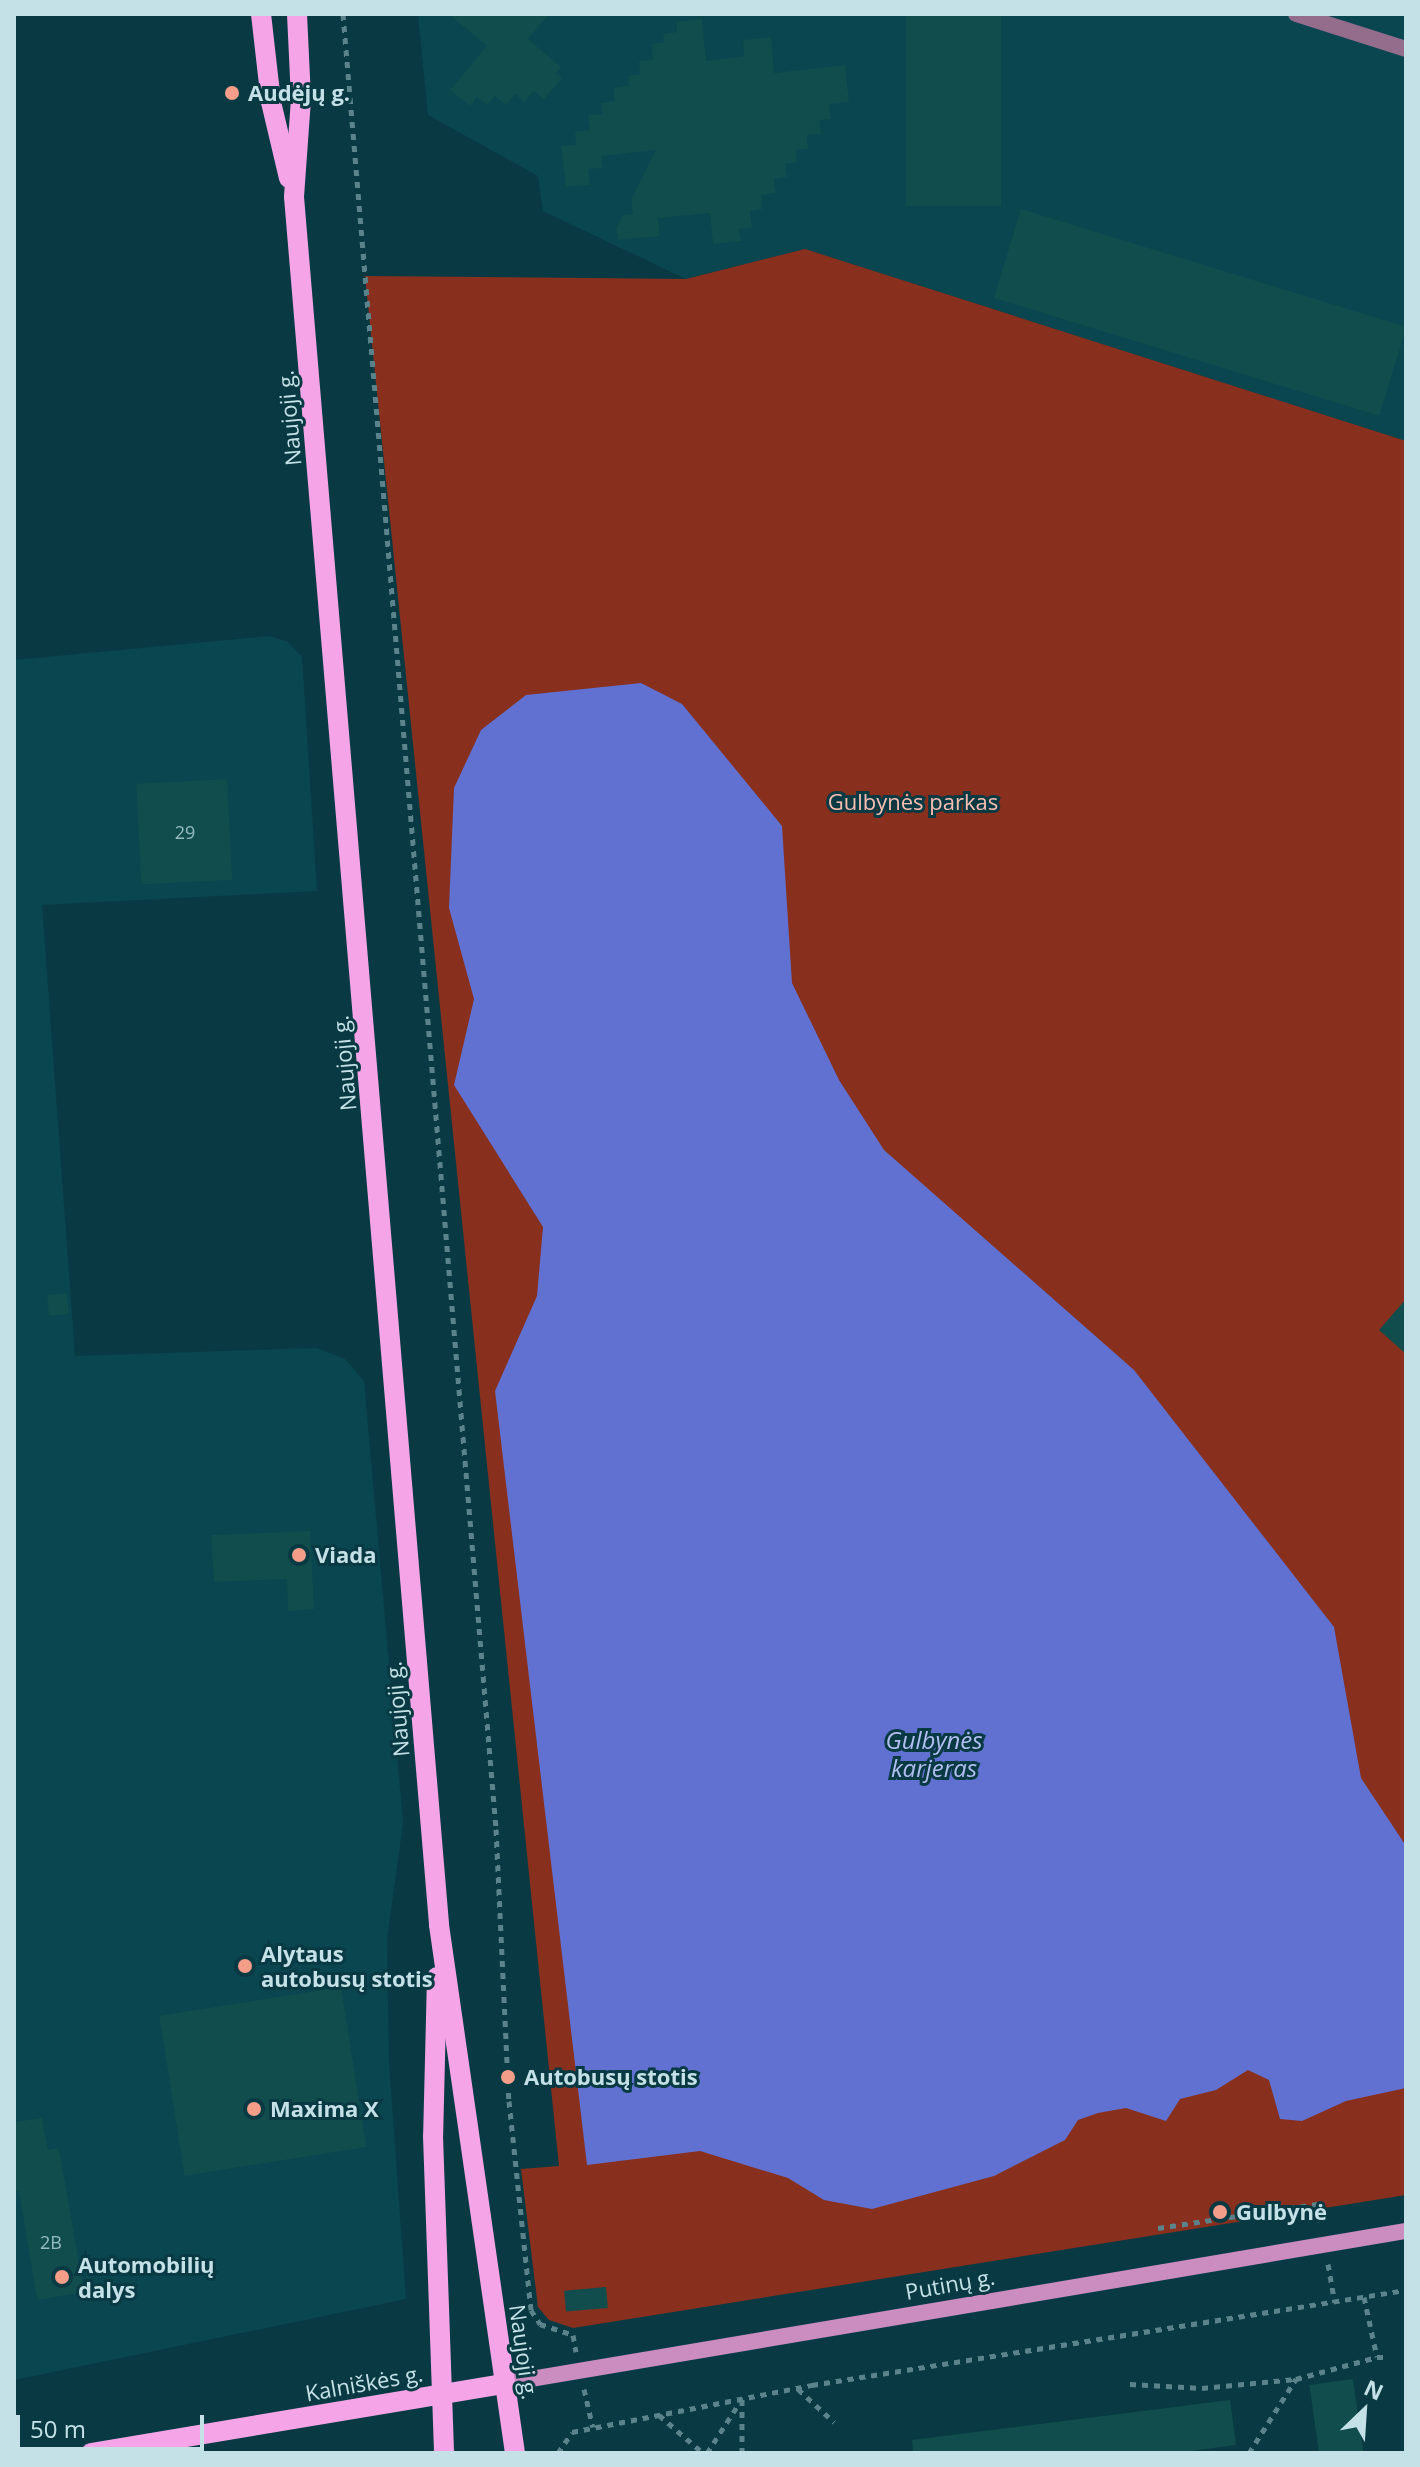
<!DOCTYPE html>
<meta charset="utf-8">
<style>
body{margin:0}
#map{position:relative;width:1420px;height:2467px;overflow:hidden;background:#093a43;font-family:"Open Sans",sans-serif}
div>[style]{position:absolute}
.built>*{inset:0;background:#094650}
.green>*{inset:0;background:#892f1d}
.water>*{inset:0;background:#6071d1}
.building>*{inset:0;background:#104d4c;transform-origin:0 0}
.path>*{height:5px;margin-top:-2.5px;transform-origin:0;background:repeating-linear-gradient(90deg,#5b838b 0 6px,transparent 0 12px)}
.street>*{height:16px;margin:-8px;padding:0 8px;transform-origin:8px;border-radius:8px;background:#946d8d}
.secondary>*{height:16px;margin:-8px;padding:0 8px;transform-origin:8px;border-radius:8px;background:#cb8dc0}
.primary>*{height:20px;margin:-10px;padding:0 10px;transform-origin:10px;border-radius:10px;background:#f5a5e7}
.dots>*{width:22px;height:22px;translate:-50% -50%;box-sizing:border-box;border:4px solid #093a43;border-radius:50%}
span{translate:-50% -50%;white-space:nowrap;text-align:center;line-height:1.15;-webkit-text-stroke:6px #093a43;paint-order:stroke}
.number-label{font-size:18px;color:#97bcc0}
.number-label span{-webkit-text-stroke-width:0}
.poi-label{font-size:22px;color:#c4e1e7;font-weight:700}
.left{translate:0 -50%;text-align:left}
.street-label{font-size:22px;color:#c4e1e7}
.park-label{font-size:22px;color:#f9beb1}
.water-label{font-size:24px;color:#b1bef0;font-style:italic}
.frame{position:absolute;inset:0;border:16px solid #c4e1e7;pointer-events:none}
.north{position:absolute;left:1324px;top:2371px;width:80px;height:80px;-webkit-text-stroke:6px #093a43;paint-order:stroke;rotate:25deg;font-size:22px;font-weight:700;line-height:32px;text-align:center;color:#c4e1e7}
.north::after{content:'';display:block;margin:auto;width:28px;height:36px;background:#c4e1e7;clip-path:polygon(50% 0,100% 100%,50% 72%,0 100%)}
.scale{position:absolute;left:16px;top:2415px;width:188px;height:36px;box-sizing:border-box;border:4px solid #c4e1e7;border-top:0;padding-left:10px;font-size:24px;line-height:28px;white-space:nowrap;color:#c4e1e7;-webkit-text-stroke:6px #093a43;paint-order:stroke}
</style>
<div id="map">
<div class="built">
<div style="clip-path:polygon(418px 14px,1406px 14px,1406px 441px,805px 249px,686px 279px,543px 211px,538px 176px,428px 115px)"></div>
<div style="clip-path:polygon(270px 636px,288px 642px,302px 657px,317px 891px,42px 905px,75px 1356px,316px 1348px,345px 1359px,364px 1381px,403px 1823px,387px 1939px,389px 2062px,406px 2299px,14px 2380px,14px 660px)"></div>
</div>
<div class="green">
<div style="clip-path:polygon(805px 249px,1406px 441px,1406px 2195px,573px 2328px,549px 2320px,538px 2307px,521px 2169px,559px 2166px,365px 276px,686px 279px)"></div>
</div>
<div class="water">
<div style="clip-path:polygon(641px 683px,682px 704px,782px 826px,792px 983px,839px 1080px,884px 1150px,1134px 1370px,1334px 1627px,1361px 1778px,1406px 1846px,1406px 2088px,1346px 2101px,1302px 2121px,1280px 2119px,1269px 2080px,1248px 2070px,1216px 2090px,1180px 2099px,1166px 2121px,1126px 2108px,1098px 2113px,1078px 2120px,1065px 2140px,994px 2176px,872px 2209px,824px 2200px,788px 2178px,700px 2151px,587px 2165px,495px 1391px,537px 1296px,543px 1227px,454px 1085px,474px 999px,449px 908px,454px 788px,481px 730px,526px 695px)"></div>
</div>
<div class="building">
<div style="clip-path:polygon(449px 14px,549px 14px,528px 39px,561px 67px,556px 73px,562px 78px,544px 99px,534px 91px,524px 102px,515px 94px,506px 105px,495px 96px,487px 105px,477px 97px,470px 106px,450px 90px,487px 46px)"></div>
<div style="left:906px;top:14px;width:95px;height:192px"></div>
<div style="clip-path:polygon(702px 19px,706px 61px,744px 56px,743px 40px,771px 37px,774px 73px,845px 65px,849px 102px,829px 104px,831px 119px,819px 120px,821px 134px,807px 135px,808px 149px,796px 150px,797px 162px,785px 164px,787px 177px,774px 179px,776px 193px,761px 195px,762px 209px,750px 211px,752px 228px,739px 229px,741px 241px,713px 244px,710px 213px,658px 218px,660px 236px,618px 240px,616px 228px,623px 215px,633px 214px,631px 199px,656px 150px,601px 156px,603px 168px,588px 169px,590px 185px,566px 187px,561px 146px,576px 145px,575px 132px,590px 130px,588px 115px,602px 114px,601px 103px,615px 101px,613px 88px,629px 86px,628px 76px,640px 74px,639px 61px,653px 60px,652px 44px,664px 42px,663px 34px,677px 32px,676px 22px)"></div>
<div style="left:1021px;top:209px;width:403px;height:93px;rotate:17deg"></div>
<div style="left:227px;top:779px;width:101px;height:91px;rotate:87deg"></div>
<div style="left:67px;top:1293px;width:21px;height:20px;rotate:85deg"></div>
<div style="clip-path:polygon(1406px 1299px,1406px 1354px,1379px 1330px)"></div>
<div style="clip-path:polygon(310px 1531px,314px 1609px,288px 1611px,287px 1579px,214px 1582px,211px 1535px)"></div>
<div style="left:341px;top:1987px;width:162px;height:184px;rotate:81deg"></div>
<div style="clip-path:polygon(42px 2118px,48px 2150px,59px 2148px,84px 2292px,37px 2300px,19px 2191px,14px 2192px,14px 2122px)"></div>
<div style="left:606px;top:2287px;width:21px;height:42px;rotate:85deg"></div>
<div style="left:1353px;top:2379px;width:75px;height:44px;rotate:82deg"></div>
<div style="clip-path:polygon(1230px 2400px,1236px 2445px,1176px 2453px,913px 2453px,912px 2440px)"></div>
</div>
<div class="path">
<div style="left:343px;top:14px;width:1821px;rotate:85.18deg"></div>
<div style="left:496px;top:1829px;width:272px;rotate:87.3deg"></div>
<div style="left:509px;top:2101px;width:210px;rotate:84deg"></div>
<div style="left:531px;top:2310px;width:17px;rotate:57deg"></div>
<div style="left:540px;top:2324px;width:35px;rotate:18deg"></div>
<div style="left:573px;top:2335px;width:17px;rotate:80deg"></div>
<div style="left:1158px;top:2228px;width:161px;rotate:-8.6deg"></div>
<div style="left:1317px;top:2204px;width:22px;rotate:80deg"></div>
<div style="left:1328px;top:2264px;width:39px;rotate:80deg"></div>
<div style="left:1364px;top:2297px;width:61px;rotate:77.8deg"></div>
<div style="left:1377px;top:2357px;width:8px"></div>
<div style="left:1130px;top:2384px;width:72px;rotate:3.2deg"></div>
<div style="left:1202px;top:2388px;width:94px;rotate:-5.5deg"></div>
<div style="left:584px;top:2389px;width:39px;rotate:77deg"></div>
<div style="left:798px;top:2389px;width:49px;rotate:42.5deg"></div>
<div style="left:659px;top:2415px;width:58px;rotate:40.8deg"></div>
<div style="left:558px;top:2453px;width:25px;rotate:-56deg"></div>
<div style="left:572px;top:2432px;width:245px;rotate:-11.1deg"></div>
<div style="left:812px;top:2385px;width:602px;rotate:-9.09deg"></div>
<div style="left:707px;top:2453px;width:64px;rotate:-57.1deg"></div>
<div style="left:742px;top:2399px;width:54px;rotate:90deg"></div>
<div style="left:1249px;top:2453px;width:88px;rotate:-57.6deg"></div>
<div style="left:1296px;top:2379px;width:84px;rotate:-15.2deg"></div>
</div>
<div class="street">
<div style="left:1296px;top:14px;width:115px;rotate:17.7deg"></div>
</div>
<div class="secondary">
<div style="left:502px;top:2384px;width:917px;rotate:-9.61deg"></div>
</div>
<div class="primary">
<div style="left:261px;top:14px;width:89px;rotate:83.5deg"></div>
<div style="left:271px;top:102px;width:78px;rotate:76.7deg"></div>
<div style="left:297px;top:14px;width:85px;rotate:87.3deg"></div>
<div style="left:301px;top:99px;width:98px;rotate:94.1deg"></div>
<div style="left:294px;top:197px;width:1734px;rotate:85.2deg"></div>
<div style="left:439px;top:1925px;width:533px;rotate:81.81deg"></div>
<div style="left:437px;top:1977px;width:159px;rotate:91.4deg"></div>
<div style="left:433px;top:2136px;width:317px;rotate:88deg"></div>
<div style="left:91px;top:2453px;width:417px;rotate:-9.5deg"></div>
</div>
<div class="dots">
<div style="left:232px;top:93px;background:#f49e8a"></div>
<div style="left:299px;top:1555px;background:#f49e8a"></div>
<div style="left:245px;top:1966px;background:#f49e8a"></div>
<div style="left:508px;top:2077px;background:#f49e8a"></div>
<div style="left:254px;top:2109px;background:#f49e8a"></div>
<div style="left:1220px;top:2212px;background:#f49e8a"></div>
<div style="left:62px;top:2277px;background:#f49e8a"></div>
</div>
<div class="number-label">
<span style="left:185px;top:832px">29</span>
<span style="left:51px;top:2242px">2B</span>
</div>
<div class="poi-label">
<span class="left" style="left:248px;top:93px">Audėjų g.</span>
<span class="left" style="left:315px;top:1555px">Viada</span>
<span class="left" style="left:261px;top:1966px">Alytaus<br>autobusų stotis</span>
<span class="left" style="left:524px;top:2077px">Autobusų stotis</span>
<span class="left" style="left:270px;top:2109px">Maxima X</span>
<span class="left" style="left:1236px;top:2212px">Gulbynė</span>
<span class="left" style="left:78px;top:2277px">Automobilių<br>dalys</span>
</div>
<div class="street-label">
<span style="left:289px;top:418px;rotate:-95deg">Naujoji g.</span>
<span style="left:344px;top:1063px;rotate:-95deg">Naujoji g.</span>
<span style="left:397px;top:1709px;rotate:-95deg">Naujoji g.</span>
<span style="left:950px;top:2284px;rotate:-10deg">Putinų g.</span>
<span style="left:524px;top:2352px;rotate:82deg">Naujoji g.</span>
<span style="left:364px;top:2383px;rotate:-10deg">Kalniškės g.</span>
</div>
<div class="park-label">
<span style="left:913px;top:802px">Gulbynės parkas</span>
</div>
<div class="water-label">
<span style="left:934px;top:1754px">Gulbynės<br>karjeras</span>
</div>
<div class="frame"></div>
<div class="north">N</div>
<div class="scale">50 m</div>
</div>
